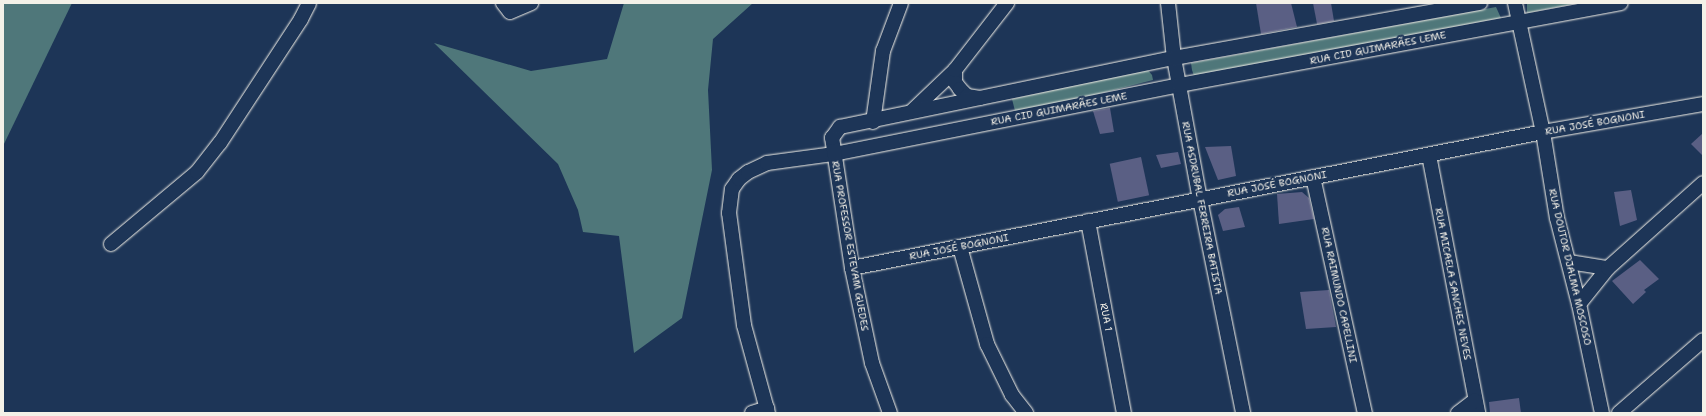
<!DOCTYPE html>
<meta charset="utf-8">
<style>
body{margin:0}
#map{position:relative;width:1706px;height:416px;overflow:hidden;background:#1d3557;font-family:"Shantell Sans",sans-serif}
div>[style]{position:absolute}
.green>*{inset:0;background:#4f777a}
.building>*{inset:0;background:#5a5f84;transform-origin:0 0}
.roads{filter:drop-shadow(0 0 1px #f4f1e8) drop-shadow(0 0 1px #f4f1e8)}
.minor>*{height:14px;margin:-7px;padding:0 7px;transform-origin:7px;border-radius:7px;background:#1d3557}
span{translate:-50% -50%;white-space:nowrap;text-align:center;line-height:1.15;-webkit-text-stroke:4px #1d3557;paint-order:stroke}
.street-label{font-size:10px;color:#f4f1e8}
.frame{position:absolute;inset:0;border:4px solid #f4f1e8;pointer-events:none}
</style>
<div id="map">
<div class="green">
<div style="clip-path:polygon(3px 3px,72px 3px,3px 146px)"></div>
<div style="clip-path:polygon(624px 3px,753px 3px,713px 39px,708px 90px,712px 170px,682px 318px,634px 353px,619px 236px,583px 232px,578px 210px,558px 164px,434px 43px,531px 71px,607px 59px)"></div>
<div style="clip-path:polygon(1527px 3px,1578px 3px,1527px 13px)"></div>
<div style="clip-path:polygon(1496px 7px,1501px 18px,1194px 76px,1192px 70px,1191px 63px)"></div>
<div style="clip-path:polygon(1147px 69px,1152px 75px,1153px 80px,1016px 115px,1012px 99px)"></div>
</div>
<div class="building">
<div style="clip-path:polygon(1256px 3px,1291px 3px,1297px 27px,1261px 34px)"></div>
<div style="clip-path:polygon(1313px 3px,1331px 3px,1334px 21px,1317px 24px)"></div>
<div style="clip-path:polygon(1110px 108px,1114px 132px,1100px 134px,1093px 111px)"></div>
<div style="clip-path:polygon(1703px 133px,1703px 156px,1691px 144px)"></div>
<div style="clip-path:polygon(1231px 146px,1236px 176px,1218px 180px,1205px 147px)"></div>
<div style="clip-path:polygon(1178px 152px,1181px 164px,1161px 168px,1156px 155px)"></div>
<div style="left:1141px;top:157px;width:39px;height:32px;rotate:78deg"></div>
<div style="clip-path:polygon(1631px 190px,1637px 220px,1620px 226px,1614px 192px)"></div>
<div style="clip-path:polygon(1302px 192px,1309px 198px,1314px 219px,1279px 224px,1277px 194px)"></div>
<div style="clip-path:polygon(1239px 207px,1245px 227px,1223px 231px,1218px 215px,1225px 209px)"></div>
<div style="clip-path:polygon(1640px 260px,1659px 279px,1644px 290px,1646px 292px,1633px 304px,1612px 281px)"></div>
<div style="clip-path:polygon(1329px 290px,1336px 327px,1306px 329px,1300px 292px)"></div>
<div style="clip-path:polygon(1519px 398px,1521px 413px,1490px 413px,1489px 402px)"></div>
</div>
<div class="roads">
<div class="minor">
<div style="left:503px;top:3px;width:11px;rotate:52deg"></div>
<div style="left:510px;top:12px;width:23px;rotate:-23deg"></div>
<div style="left:1168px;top:3px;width:55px;rotate:83.8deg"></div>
<div style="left:1174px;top:58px;width:143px;rotate:79.6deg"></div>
<div style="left:1200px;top:199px;width:218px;rotate:78.6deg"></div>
<div style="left:1515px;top:3px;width:132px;rotate:77.8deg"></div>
<div style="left:1543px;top:132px;width:87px;rotate:80.8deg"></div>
<div style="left:1557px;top:218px;width:89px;rotate:75.7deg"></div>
<div style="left:1579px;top:304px;width:111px;rotate:78.1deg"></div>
<div style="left:955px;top:70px;width:12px;rotate:90deg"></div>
<div style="left:955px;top:82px;width:9px;rotate:54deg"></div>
<div style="left:960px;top:89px;width:10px;rotate:45deg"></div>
<div style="left:967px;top:96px;width:13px;rotate:9deg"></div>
<div style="left:912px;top:111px;width:59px;rotate:-43.6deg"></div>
<div style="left:955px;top:70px;width:85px;rotate:-52.2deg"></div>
<div style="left:873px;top:122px;width:72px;rotate:-82deg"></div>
<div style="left:883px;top:51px;width:51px;rotate:-69.4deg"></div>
<div style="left:1429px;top:155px;width:263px;rotate:79.2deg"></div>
<div style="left:1313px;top:177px;width:242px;rotate:77.6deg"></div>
<div style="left:1088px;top:221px;width:195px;rotate:79.4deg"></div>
<div style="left:111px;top:244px;width:112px;rotate:-39.9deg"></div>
<div style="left:197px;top:172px;width:37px;rotate:-52deg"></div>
<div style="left:220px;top:143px;width:148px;rotate:-56.8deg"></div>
<div style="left:301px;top:19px;width:18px;rotate:-63deg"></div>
<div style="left:960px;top:247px;width:101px;rotate:74.4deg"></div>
<div style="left:987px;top:344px;width:57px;rotate:63.9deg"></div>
<div style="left:1012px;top:395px;width:23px;rotate:52deg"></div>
<div style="left:1569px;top:262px;width:39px;rotate:9deg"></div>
<div style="left:852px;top:268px;width:704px;rotate:-11.13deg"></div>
<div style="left:1543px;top:132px;width:162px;rotate:-9.9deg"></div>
<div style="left:1579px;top:304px;width:46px;rotate:-51.1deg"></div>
<div style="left:1608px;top:268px;width:127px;rotate:-41.8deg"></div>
<div style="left:752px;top:413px;width:16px;rotate:-18deg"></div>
<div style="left:768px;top:413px;width:91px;rotate:-105.3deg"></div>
<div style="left:744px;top:325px;width:113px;rotate:-97.6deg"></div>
<div style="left:729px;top:213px;width:24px;rotate:-83deg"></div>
<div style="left:732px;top:189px;width:12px;rotate:-55deg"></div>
<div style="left:739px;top:179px;width:11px;rotate:-38deg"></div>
<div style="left:748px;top:172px;width:21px;rotate:-25deg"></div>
<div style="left:767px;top:163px;width:68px;rotate:-7.7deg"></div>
<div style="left:834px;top:154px;width:352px;rotate:-11.3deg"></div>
<div style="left:1179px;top:85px;width:449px;rotate:-10.5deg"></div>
<div style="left:890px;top:413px;width:53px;rotate:-109.8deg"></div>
<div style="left:872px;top:363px;width:97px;rotate:-101.9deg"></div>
<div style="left:852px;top:268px;width:132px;rotate:-98.7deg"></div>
<div style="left:832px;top:138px;width:14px;rotate:-54deg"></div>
<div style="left:840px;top:127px;width:341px;rotate:-11.7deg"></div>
<div style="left:1174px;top:58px;width:311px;rotate:-10.2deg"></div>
<div style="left:1458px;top:413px;width:21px;rotate:-37deg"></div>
<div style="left:1619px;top:413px;width:111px;rotate:-41deg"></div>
</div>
</div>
<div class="street-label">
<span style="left:1378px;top:48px;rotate:-11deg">RUA CID GUIMARÃES LEME</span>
<span style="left:1059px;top:109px;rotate:-11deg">RUA CID GUIMARÃES LEME</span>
<span style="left:1595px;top:123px;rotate:-10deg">RUA JOSÉ BOGNONI</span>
<span style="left:1277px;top:184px;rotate:-11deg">RUA JOSÉ BOGNONI</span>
<span style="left:1202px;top:208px;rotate:79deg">RUA ASDRUBAL FERREIRA BATISTA</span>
<span style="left:850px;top:246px;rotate:80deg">RUA PROFESSOR ESTEVAM GUEDES</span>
<span style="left:959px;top:247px;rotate:-11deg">RUA JOSÉ BOGNONI</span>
<span style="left:1570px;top:267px;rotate:77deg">RUA DOUTOR DJALMA MOSCOSO</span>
<span style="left:1453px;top:284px;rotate:79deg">RUA MICAELA SANCHES NEVES</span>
<span style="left:1339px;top:295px;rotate:78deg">RUA RAIMUNDO CAPELLINI</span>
<span style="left:1106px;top:317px;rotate:79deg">RUA 1</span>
</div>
<div class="frame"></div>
</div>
